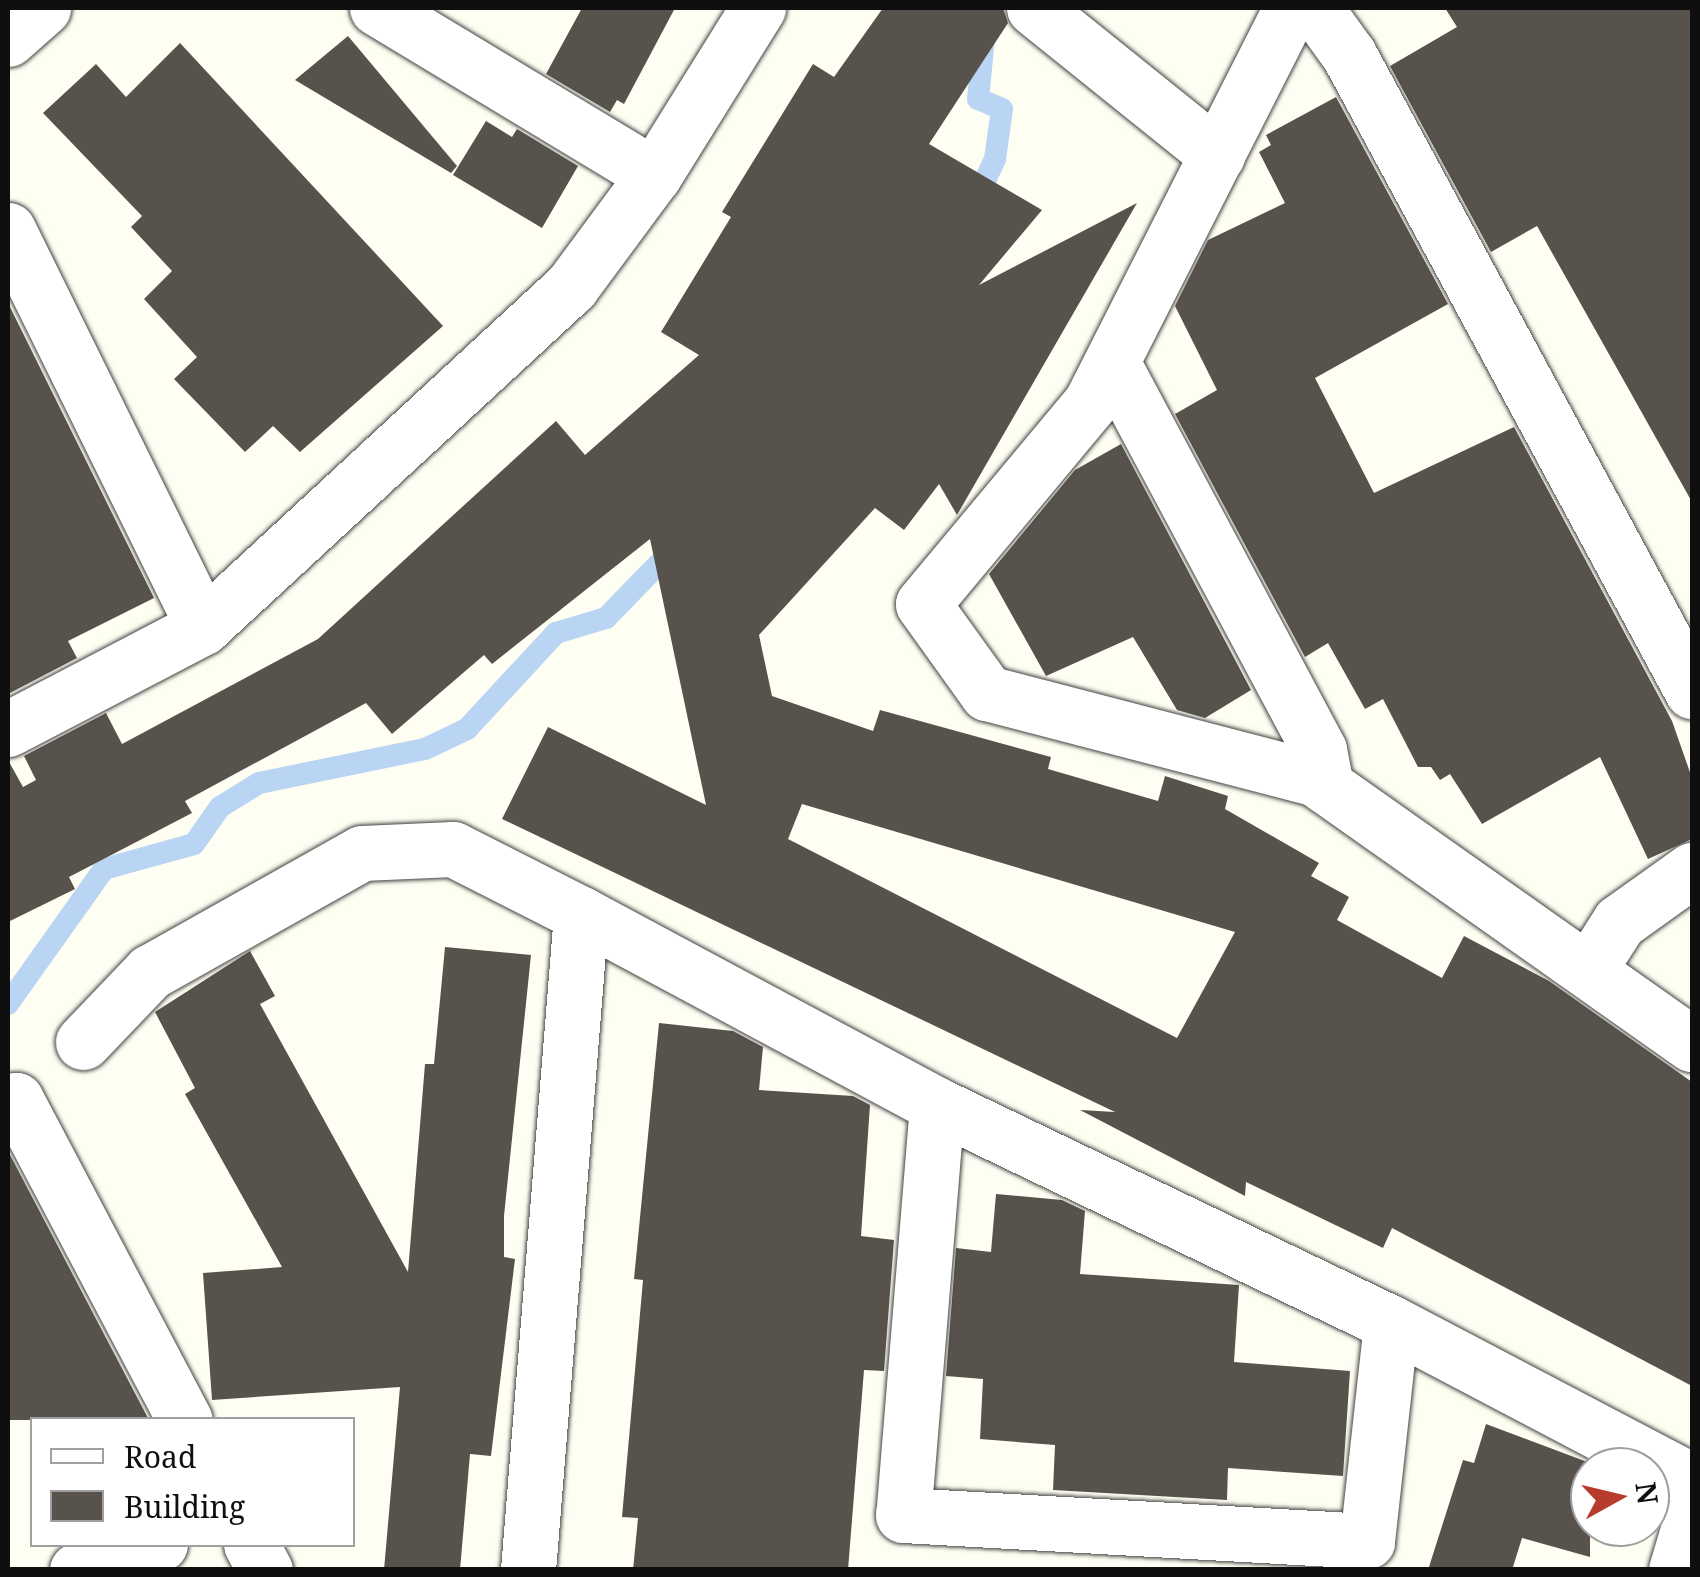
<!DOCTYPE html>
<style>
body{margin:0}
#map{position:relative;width:1700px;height:1577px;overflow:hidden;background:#fefef2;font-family:"Noto Serif",serif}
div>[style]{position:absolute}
.stream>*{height:22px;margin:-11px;padding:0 11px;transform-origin:11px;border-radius:11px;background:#b9d5f3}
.building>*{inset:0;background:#57524c}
.roads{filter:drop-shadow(0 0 2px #424242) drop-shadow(0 0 2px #424242)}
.minor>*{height:55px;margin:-27.5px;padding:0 27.5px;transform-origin:27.5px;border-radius:27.5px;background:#fff}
span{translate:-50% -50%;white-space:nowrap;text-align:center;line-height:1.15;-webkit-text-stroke:10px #fff;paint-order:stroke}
.frame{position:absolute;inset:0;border:10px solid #0f0f0f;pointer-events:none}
.legend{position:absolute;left:30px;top:1417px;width:325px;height:130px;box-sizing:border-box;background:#fff;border:2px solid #9f9f9f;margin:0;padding:12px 18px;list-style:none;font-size:30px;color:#0f0f0f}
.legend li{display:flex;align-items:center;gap:20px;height:50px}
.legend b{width:50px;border:2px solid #9f9f9f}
.north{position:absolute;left:1570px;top:1447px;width:100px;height:100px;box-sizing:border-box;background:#fff;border:2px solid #9f9f9f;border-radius:50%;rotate:82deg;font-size:28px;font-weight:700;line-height:40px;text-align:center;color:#0f0f0f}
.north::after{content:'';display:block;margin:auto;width:35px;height:45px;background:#b83c2e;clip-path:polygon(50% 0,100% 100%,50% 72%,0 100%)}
</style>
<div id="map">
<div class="stream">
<div style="left:975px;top:202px;width:47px;rotate:-65.1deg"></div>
<div style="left:995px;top:159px;width:50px;rotate:-82deg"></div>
<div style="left:1002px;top:109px;width:26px;rotate:-157deg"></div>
<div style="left:978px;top:99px;width:91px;rotate:-84.4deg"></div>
<div style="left:8px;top:1004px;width:166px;rotate:-54.6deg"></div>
<div style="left:104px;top:869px;width:93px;rotate:-15.5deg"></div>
<div style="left:194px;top:844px;width:45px;rotate:-54.9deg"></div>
<div style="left:220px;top:807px;width:46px;rotate:-31.6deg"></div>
<div style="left:259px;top:783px;width:169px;rotate:-11.6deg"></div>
<div style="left:425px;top:749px;width:47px;rotate:-25.5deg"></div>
<div style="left:467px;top:729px;width:131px;rotate:-47.2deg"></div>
<div style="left:556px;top:633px;width:52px;rotate:-16.7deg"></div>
<div style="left:606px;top:618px;width:102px;rotate:-45.8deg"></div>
</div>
<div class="building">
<div style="clip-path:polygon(582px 8px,675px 8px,624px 104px,617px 100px,610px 112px,546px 74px)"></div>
<div style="clip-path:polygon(evenodd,883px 8px,1003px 8px,1008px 23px,929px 144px,1042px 210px,979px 285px,1137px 203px,957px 515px,939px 484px,904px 530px,875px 508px,759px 635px,772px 696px,873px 731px,880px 710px,1051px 757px,1048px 769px,1158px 801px,1165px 776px,1228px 796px,1225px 809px,1319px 863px,1311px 876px,1349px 897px,1337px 920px,1442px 978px,1464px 936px,1549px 981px,1692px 1082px,1692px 1386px,1392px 1228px,1383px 1248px,1246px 1182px,1245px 1196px,1080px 1110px,1115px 1112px,502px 819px,548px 727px,706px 805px,650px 539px,492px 664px,484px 655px,392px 734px,366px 703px,185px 801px,192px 813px,69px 877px,75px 889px,8px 922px,8px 760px,23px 787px,36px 780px,24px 756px,106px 713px,122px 744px,318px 639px,556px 421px,585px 455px,699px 355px,661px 332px,731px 217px,722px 212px,813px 64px,834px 77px,883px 8px,802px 804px,1235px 932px,1177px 1038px,788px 839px,802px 804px)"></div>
<div style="clip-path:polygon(1445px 8px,1692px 8px,1692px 502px,1537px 226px,1491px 252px,1390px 66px,1457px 27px)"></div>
<div style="clip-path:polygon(348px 36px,457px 166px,451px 173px,295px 80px)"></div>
<div style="clip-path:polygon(180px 43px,443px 326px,300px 452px,273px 426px,245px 452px,174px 379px,197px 357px,144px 299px,172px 271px,131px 227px,142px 216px,43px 113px,96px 64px,126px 97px)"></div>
<div style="clip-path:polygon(1336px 97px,1448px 304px,1315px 378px,1374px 493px,1514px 427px,1672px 721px,1692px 778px,1692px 839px,1648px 859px,1600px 757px,1482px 824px,1450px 774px,1440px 780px,1431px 767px,1418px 767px,1383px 699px,1365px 709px,1328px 643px,1305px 657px,1175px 414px,1217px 390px,1175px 306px,1208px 240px,1285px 203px,1259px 152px,1271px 145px,1266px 135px)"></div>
<div style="clip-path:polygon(486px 121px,512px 137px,517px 129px,578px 166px,542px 228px,453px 175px)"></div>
<div style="clip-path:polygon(8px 303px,154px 598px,68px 641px,77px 658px,8px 694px)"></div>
<div style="clip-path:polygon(1121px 444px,1251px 690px,1205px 718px,1177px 710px,1133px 637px,1046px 676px,989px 574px,1075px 470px)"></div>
<div style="clip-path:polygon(445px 947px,531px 955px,504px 1216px,504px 1257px,515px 1259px,491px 1456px,470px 1454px,460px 1570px,384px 1570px,400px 1387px,212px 1400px,203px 1273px,282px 1267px,185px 1094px,195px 1088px,155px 1012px,250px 951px,275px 996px,260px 1004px,408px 1272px,425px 1064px,434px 1064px)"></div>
<div style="clip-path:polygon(659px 1023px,733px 1031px,763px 1047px,759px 1090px,853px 1096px,870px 1105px,861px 1236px,894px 1240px,884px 1371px,864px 1370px,848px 1570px,633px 1570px,638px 1518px,622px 1517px,643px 1280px,634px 1279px)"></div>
<div style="clip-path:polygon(8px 1151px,149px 1420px,8px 1420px)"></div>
<div style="clip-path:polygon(996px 1194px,1062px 1200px,1085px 1211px,1080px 1274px,1239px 1285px,1234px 1362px,1350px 1371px,1343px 1476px,1228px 1468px,1227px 1500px,1053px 1490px,1055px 1445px,980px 1439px,983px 1379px,946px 1376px,956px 1248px,991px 1252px)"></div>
<div style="clip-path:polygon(1486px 1424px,1590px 1463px,1590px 1557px,1522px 1538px,1512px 1570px,1428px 1570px,1463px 1460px,1474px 1463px)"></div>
</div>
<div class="roads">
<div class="minor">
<div style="left:377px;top:8px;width:323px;rotate:31.1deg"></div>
<div style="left:1034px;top:8px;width:235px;rotate:38.8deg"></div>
<div style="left:1291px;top:8px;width:441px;rotate:116.9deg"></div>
<div style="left:1092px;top:401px;width:264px;rotate:129.8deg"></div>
<div style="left:923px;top:604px;width:110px;rotate:54.3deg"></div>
<div style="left:987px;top:693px;width:340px;rotate:14.6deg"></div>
<div style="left:1316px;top:779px;width:460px;rotate:35.2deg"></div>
<div style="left:1315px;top:8px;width:58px;rotate:54.1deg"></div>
<div style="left:1349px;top:55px;width:723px;rotate:61.66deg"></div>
<div style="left:8px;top:39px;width:47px;rotate:-41.5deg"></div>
<div style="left:8px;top:230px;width:442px;rotate:63.8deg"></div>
<div style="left:1112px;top:362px;width:440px;rotate:61.9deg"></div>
<div style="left:1319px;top:750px;width:37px;rotate:79deg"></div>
<div style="left:8px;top:729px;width:220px;rotate:-27.6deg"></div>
<div style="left:203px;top:627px;width:501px;rotate:-42.74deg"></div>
<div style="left:571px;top:287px;width:139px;rotate:-53.5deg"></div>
<div style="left:654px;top:175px;width:197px;rotate:-58.1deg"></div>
<div style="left:1589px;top:969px;width:56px;rotate:-57.4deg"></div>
<div style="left:1619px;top:922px;width:90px;rotate:-35.5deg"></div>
<div style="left:83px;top:1042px;width:97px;rotate:-46.3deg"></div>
<div style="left:150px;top:972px;width:243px;rotate:-29.3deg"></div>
<div style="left:362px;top:853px;width:91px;rotate:-2.5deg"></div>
<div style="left:453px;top:849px;width:144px;rotate:26.9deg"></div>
<div style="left:8px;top:1104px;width:9px;rotate:-27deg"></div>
<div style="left:16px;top:1100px;width:362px;rotate:62.2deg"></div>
<div style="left:937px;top:1105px;width:411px;rotate:94.7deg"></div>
<div style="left:903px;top:1515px;width:465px;rotate:3.2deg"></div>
<div style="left:1367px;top:1541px;width:219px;rotate:-83.7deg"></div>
<div style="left:251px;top:1544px;width:30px;rotate:62deg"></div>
<div style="left:77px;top:1570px;width:87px;rotate:-17.4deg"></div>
<div style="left:528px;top:1570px;width:658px;rotate:-85.38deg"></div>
<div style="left:581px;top:914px;width:404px;rotate:28.2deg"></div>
<div style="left:937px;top:1105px;width:504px;rotate:25.65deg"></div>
<div style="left:1391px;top:1323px;width:340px;rotate:27.7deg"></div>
<div style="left:1676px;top:1570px;width:56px;rotate:-73.5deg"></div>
</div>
</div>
<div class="frame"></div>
<ul class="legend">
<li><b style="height:12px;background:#fff"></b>Road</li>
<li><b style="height:28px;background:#57524c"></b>Building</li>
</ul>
<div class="north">N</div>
</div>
